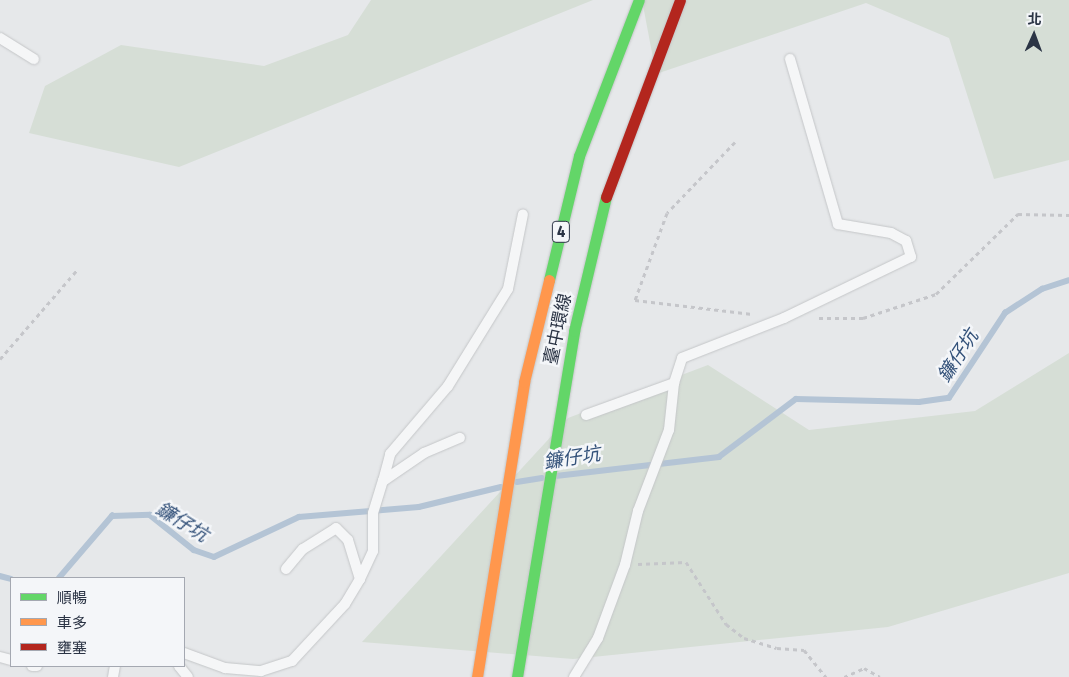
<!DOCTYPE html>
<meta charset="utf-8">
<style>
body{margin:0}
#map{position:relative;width:1069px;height:677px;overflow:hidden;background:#e6e8ea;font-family:"Fira Sans Condensed","Noto Sans TC",sans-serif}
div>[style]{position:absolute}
.green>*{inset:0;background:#d6ded6}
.stream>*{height:5.5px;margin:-2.75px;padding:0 2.75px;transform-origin:2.75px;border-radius:2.75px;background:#b4c4d5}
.path>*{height:3px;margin-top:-1.5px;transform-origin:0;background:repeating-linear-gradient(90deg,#c5c6ca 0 4px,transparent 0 8px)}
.roads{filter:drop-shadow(0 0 1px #c4c6c8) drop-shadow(0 0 1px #c4c6c8)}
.lane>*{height:10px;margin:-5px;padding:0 5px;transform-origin:5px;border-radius:5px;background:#f5f6f7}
.fast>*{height:11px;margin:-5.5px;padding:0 5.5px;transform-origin:5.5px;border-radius:5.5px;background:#63d668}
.slow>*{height:11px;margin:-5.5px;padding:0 5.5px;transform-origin:5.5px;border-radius:5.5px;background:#ff974d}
.jam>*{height:11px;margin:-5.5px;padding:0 5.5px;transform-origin:5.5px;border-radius:5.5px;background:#b3261e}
span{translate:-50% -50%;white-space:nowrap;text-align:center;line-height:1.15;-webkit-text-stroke:5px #f4f6f9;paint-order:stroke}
.shield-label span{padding:1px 4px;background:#f4f6f9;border:1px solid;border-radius:4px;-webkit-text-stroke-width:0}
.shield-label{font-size:16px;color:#2b3445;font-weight:700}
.street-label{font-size:18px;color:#2b3445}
.water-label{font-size:19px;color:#34527a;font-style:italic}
.legend{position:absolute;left:10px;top:577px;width:175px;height:90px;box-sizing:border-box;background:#f4f6f9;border:1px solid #a4a8b1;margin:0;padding:6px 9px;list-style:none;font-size:15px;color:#2b3445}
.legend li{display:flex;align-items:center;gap:10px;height:25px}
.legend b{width:25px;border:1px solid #a4a8b1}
.north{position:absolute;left:1009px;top:10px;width:50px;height:50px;-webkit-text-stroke:4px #f4f6f9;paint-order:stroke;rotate:2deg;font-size:14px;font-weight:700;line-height:20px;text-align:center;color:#2b3445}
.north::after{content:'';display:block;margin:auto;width:18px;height:22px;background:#2b3445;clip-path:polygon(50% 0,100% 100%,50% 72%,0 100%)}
</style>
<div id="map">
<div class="green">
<div style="clip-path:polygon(371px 0,593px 0,179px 167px,29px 133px,45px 86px,121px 45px,264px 66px,348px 35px)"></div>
<div style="clip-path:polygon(642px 0,1069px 0,1069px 160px,994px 179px,949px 38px,866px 3px,656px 74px)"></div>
<div style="clip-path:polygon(1069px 353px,1069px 573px,888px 627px,573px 659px,362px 642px,568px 418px,708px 365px,809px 430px,975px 411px)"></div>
</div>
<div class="stream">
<div style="left:556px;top:476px;width:164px;rotate:-6.6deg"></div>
<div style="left:719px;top:457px;width:96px;rotate:-37deg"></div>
<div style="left:796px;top:399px;width:123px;rotate:1.4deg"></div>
<div style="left:919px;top:402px;width:30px;rotate:-8deg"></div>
<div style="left:949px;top:398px;width:102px;rotate:-56.6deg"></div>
<div style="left:1005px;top:313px;width:44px;rotate:-33deg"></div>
<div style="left:1042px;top:289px;width:28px;rotate:-18deg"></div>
<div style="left:517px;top:482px;width:25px;rotate:-9deg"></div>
<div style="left:0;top:576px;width:11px;rotate:15deg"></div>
<div style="left:59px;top:578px;width:82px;rotate:-49.5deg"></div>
<div style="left:112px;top:516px;width:38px;rotate:-2deg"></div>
<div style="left:150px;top:515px;width:56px;rotate:38.5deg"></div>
<div style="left:194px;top:550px;width:21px;rotate:19deg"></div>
<div style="left:214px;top:557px;width:94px;rotate:-25.2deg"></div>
<div style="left:299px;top:517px;width:120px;rotate:-4.8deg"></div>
<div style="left:419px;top:507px;width:84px;rotate:-13.7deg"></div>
</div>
<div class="path">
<div style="left:735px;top:142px;width:98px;rotate:133.8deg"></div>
<div style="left:667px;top:213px;width:93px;rotate:110.2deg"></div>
<div style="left:635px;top:300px;width:118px;rotate:6.8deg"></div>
<div style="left:819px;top:318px;width:44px"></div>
<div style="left:863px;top:318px;width:77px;rotate:-18.2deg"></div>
<div style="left:936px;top:294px;width:115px;rotate:-44.3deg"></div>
<div style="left:1018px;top:214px;width:51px;rotate:1.1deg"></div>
<div style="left:0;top:359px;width:118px;rotate:-49.1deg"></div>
<div style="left:638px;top:564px;width:48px;rotate:-2.4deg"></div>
<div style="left:686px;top:562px;width:74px;rotate:57.2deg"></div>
<div style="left:726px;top:624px;width:23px;rotate:38deg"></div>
<div style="left:744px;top:638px;width:34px;rotate:17deg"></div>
<div style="left:777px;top:648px;width:27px;rotate:4deg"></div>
<div style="left:804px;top:650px;width:35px;rotate:51deg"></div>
<div style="left:844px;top:677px;width:22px;rotate:-24deg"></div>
<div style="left:864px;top:668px;width:18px;rotate:29deg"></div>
</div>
<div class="roads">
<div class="lane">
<div style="left:0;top:38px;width:40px;rotate:32deg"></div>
<div style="left:586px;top:415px;width:94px;rotate:-20deg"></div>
<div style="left:674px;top:383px;width:26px;rotate:-72deg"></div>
<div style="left:682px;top:358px;width:110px;rotate:-21.4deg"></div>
<div style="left:784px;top:318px;width:141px;rotate:-25.7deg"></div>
<div style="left:911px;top:257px;width:17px;rotate:-107deg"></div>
<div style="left:906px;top:241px;width:17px;rotate:-152deg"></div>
<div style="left:891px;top:233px;width:54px;rotate:-170.4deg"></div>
<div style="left:838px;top:224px;width:172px;rotate:-106.2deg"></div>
<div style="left:383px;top:481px;width:28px;rotate:-75deg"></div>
<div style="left:390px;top:454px;width:89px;rotate:-49.5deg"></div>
<div style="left:448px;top:386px;width:114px;rotate:-58.3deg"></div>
<div style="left:508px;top:289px;width:76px;rotate:-78.7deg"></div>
<div style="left:286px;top:569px;width:26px;rotate:-50deg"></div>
<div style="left:303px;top:549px;width:39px;rotate:-32deg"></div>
<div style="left:336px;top:528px;width:17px;rotate:45deg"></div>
<div style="left:348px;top:540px;width:41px;rotate:72.9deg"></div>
<div style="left:184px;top:653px;width:44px;rotate:20.1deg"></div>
<div style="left:225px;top:668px;width:36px;rotate:5deg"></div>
<div style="left:261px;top:671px;width:33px;rotate:-18deg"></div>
<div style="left:292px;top:661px;width:78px;rotate:-47.1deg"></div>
<div style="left:345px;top:604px;width:29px;rotate:-59deg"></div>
<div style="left:360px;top:579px;width:31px;rotate:-65deg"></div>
<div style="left:373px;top:551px;width:38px;rotate:-90deg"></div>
<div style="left:373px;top:513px;width:34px;rotate:-73deg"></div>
<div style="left:383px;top:481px;width:50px;rotate:-34.3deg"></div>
<div style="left:424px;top:453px;width:39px;rotate:-23deg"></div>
<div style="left:0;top:657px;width:11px;rotate:15deg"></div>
<div style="left:32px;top:666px;width:5px"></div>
<div style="left:179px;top:666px;width:14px;rotate:51deg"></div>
<div style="left:113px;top:677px;width:11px;rotate:-80deg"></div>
<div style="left:574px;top:677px;width:46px;rotate:-58.4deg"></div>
<div style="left:598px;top:638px;width:78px;rotate:-69.7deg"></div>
<div style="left:625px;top:565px;width:56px;rotate:-76.5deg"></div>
<div style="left:638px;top:511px;width:87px;rotate:-69.1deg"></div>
<div style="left:669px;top:430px;width:47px;rotate:-83.9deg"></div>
</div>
<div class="fast">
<div style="left:549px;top:280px;width:128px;rotate:-76.4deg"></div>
<div style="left:579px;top:156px;width:167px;rotate:-69deg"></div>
<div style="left:517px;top:677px;width:351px;rotate:-80.6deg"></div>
<div style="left:574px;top:331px;width:138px;rotate:-76.6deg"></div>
</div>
<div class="slow">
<div style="left:477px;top:677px;width:299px;rotate:-80.9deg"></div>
<div style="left:524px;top:382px;width:105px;rotate:-76.2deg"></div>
</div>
<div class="jam">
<div style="left:606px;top:197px;width:210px;rotate:-69.4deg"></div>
</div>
</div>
<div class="shield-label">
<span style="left:561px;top:232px">4</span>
</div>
<div class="street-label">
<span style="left:558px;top:329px;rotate:-78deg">臺中環線</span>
</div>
<div class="water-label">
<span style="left:958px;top:356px;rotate:-57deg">鐮仔坑</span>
<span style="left:572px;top:458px;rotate:-9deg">鐮仔坑</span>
<span style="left:182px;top:522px;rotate:32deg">鐮仔坑</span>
</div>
<ul class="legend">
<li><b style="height:6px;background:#63d668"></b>順暢</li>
<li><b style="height:6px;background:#ff974d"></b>車多</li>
<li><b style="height:6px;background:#b3261e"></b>壅塞</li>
</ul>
<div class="north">北</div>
</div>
